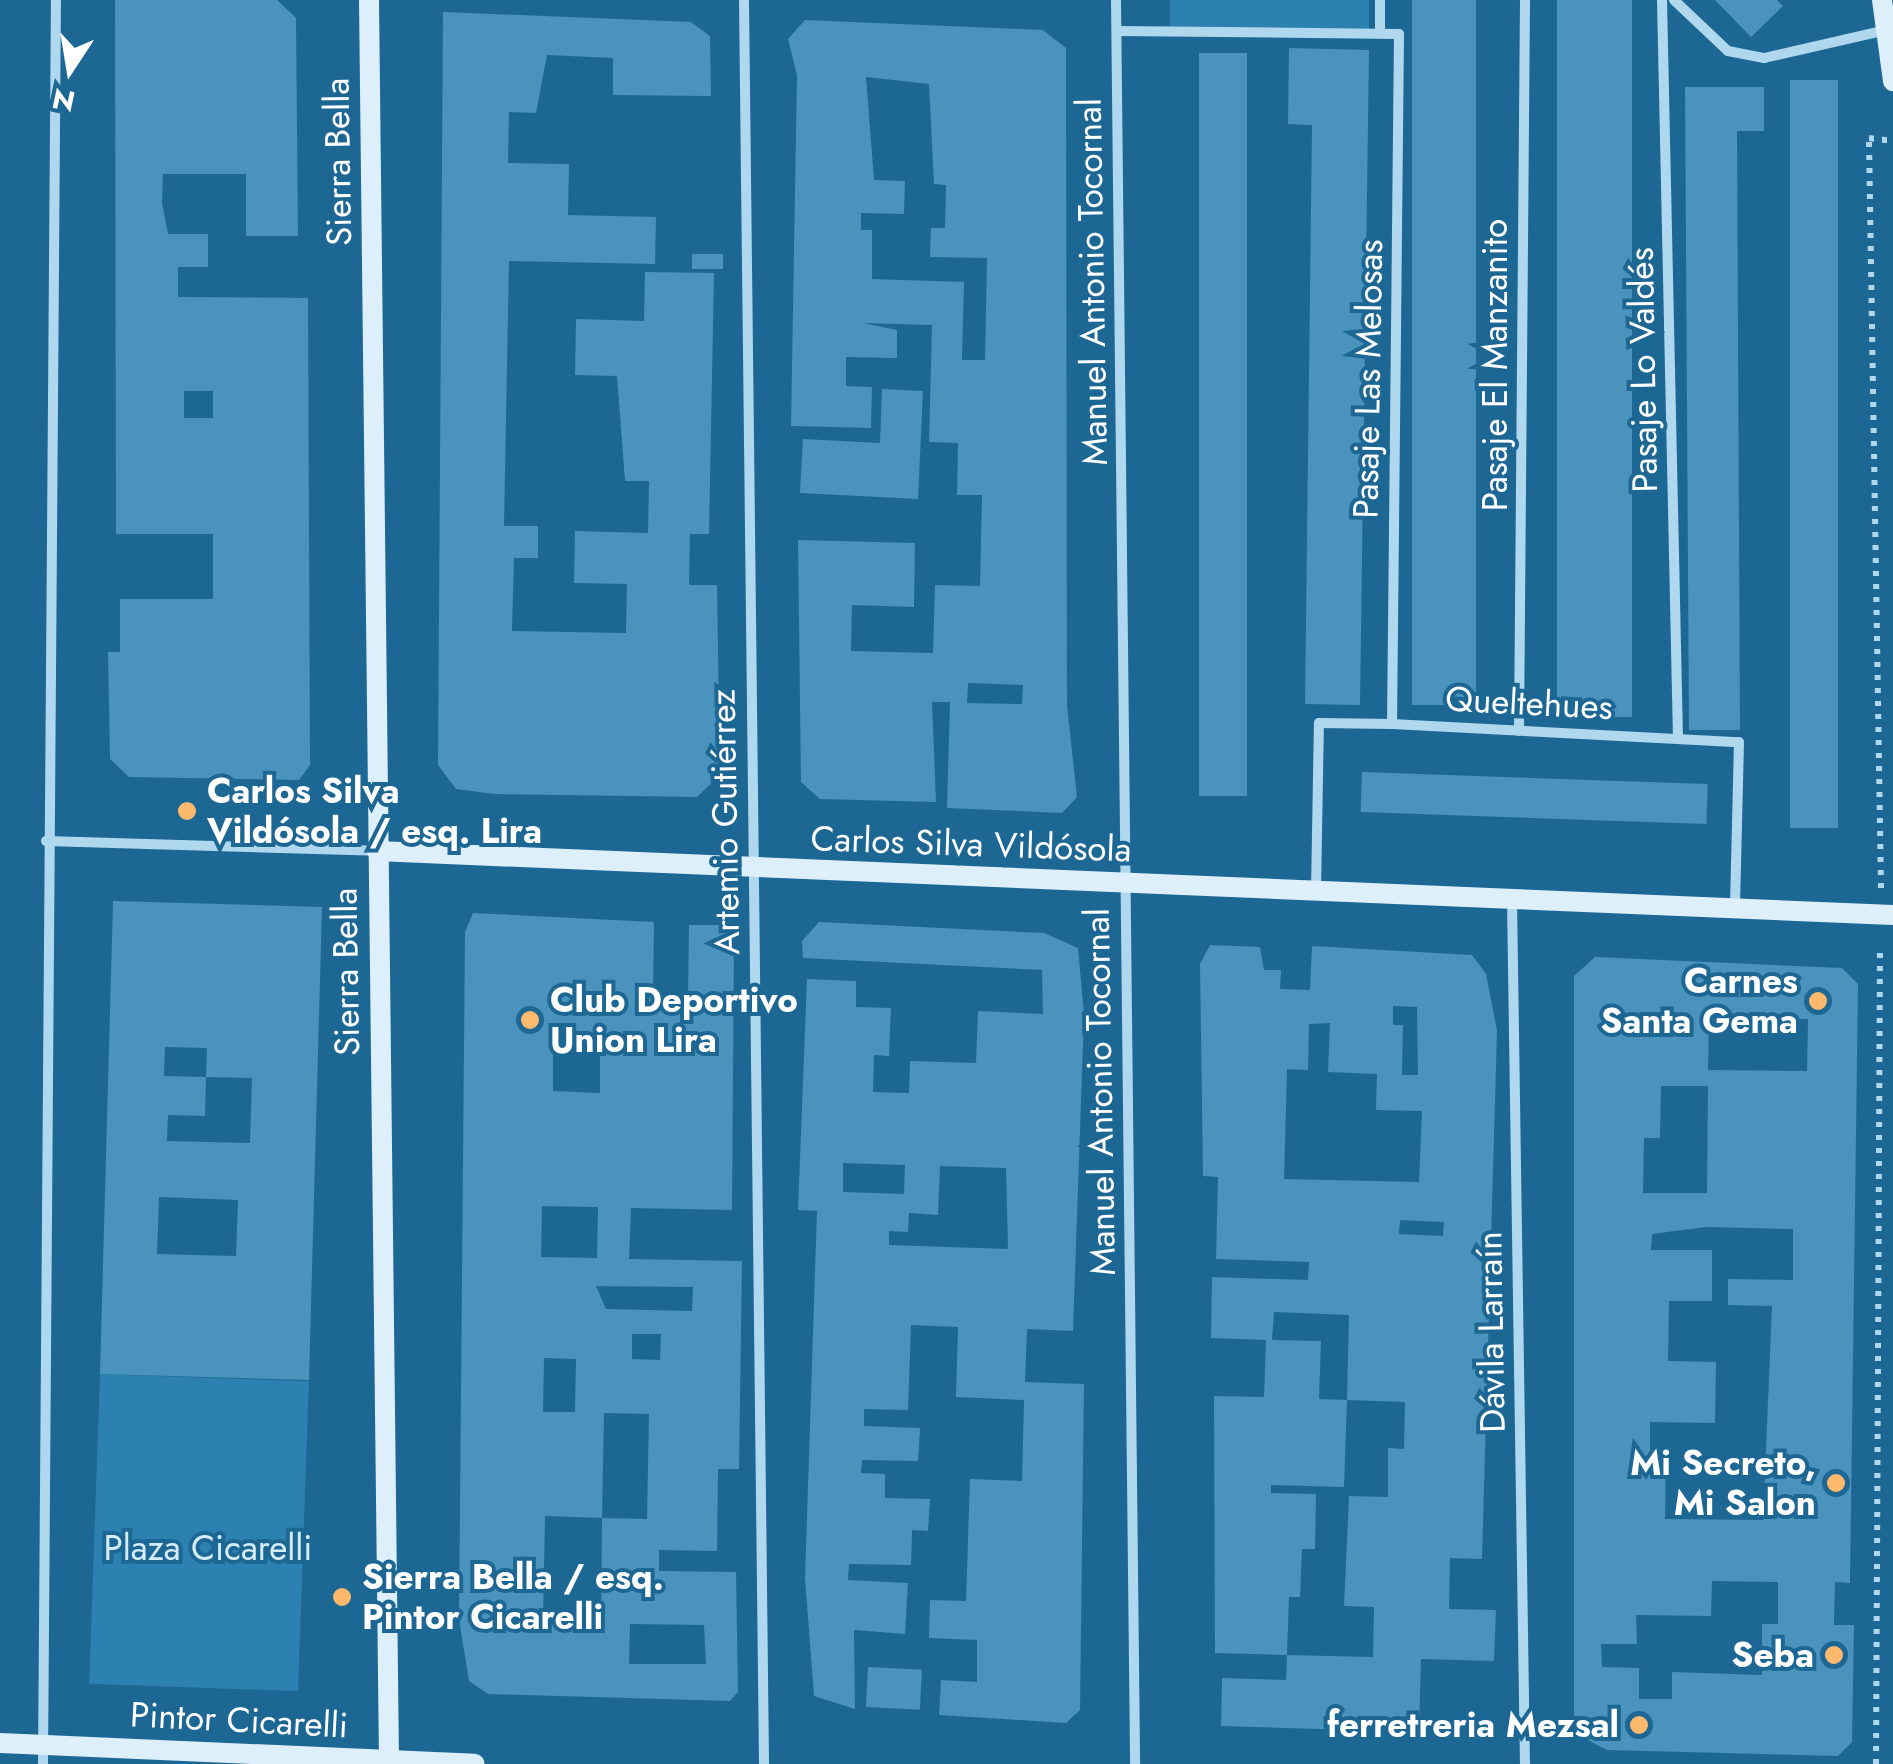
<!DOCTYPE html>
<meta charset="utf-8">
<style>
body{margin:0}
#map{position:relative;width:1893px;height:1764px;overflow:hidden;background:#1d6794;font-family:Jost,sans-serif}
div>[style]{position:absolute}
.green>*{inset:0;background:#2d81b0;transform-origin:0 0}
.building>*{inset:0;background:#4a93bd;transform-origin:0 0}
.path>*{height:6px;margin-top:-3px;transform-origin:0;background:repeating-linear-gradient(90deg,#afd8ef 0 5px,transparent 0 13px)}
.street>*{height:10px;margin:-5px;padding:0 5px;transform-origin:5px;border-radius:5px;background:#afd8ef}
.secondary>*{height:20px;margin:-10px;padding:0 10px;transform-origin:10px;border-radius:10px;background:#dceffb}
.dots>*{width:28px;height:28px;translate:-50% -50%;box-sizing:border-box;border:5px solid #1d6794;border-radius:50%}
span{translate:-50% -50%;white-space:nowrap;text-align:center;line-height:1.15;-webkit-text-stroke:8px #1d6794;paint-order:stroke}
.street-label{font-size:35px;color:#fff}
.poi-label{font-size:35px;color:#fff;font-weight:700}
.left{translate:0 -50%;text-align:left}
.right{translate:-100% -50%;text-align:right}
.park-label{font-size:35px;color:#d5edfa}
.north{position:absolute;left:20px;top:20px;width:100px;height:100px;-webkit-text-stroke:8px #1d6794;paint-order:stroke;rotate:192deg;font-size:28px;font-weight:700;line-height:40px;text-align:center;color:#fff}
.north::after{content:'';display:block;margin:auto;width:35px;height:45px;background:#fff;clip-path:polygon(50% 0,100% 100%,50% 72%,0 100%)}
</style>
<div id="map">
<div class="green">
<div style="left:1170px;top:0;width:199px;height:36px"></div>
<div style="left:100px;top:1374px;width:209px;height:310px;rotate:2deg"></div>
</div>
<div class="building">
<div style="clip-path:polygon(evenodd,115px 0,277px 0,296px 18px,298px 236px,246px 236px,246px 174px,163px 174px,162px 203px,168px 234px,208px 234px,208px 267px,178px 267px,178px 297px,308px 298px,310px 765px,299px 780px,129px 777px,110px 759px,108px 652px,120px 652px,120px 599px,213px 599px,213px 534px,116px 534px,115px 0,184px 391px,213px 391px,213px 418px,184px 418px,184px 391px)"></div>
<div style="left:1412px;top:0;width:64px;height:705px"></div>
<div style="left:1557px;top:0;width:75px;height:717px"></div>
<div style="clip-path:polygon(1715px 0,1777px 0,1783px 6px,1751px 37px)"></div>
<div style="clip-path:polygon(443px 12px,691px 22px,710px 36px,711px 96px,613px 95px,613px 58px,547px 55px,536px 113px,509px 112px,508px 163px,569px 164px,568px 215px,656px 217px,655px 264px,509px 261px,504px 526px,538px 526px,538px 558px,514px 558px,512px 631px,626px 633px,627px 584px,574px 583px,575px 531px,648px 533px,649px 481px,625px 481px,617px 376px,575px 375px,576px 319px,644px 321px,645px 272px,714px 273px,709px 534px,690px 534px,689px 585px,717px 585px,720px 775px,697px 797px,494px 794px,456px 789px,438px 765px)"></div>
<div style="clip-path:polygon(evenodd,805px 20px,1043px 30px,1066px 48px,1067px 705px,1077px 797px,1062px 813px,947px 808px,950px 702px,932px 702px,936px 802px,820px 799px,801px 782px,798px 540px,915px 543px,914px 607px,852px 605px,851px 651px,933px 653px,935px 585px,980px 586px,982px 495px,957px 495px,958px 443px,929px 442px,932px 325px,863px 323px,897px 330px,897px 358px,846px 357px,846px 386px,872px 387px,871px 428px,791px 426px,797px 75px,788px 39px,805px 20px,866px 77px,929px 84px,934px 184px,946px 185px,945px 228px,931px 228px,930px 257px,987px 258px,985px 360px,962px 360px,964px 282px,872px 279px,872px 230px,861px 230px,861px 213px,904px 214px,905px 181px,874px 180px,866px 77px,805px 20px,968px 683px,1023px 685px,1022px 704px,967px 703px,968px 683px)"></div>
<div style="clip-path:polygon(1289px 48px,1369px 50px,1360px 705px,1305px 704px,1312px 125px,1288px 124px)"></div>
<div style="left:1199px;top:53px;width:48px;height:743px"></div>
<div style="left:1790px;top:80px;width:48px;height:748px"></div>
<div style="clip-path:polygon(1685px 87px,1764px 87px,1764px 131px,1737px 131px,1740px 730px,1689px 730px)"></div>
<div style="left:692px;top:254px;width:31px;height:15px"></div>
<div style="clip-path:polygon(882px 389px,923px 391px,918px 499px,800px 493px,803px 439px,880px 443px)"></div>
<div style="left:1362px;top:772px;width:346px;height:40px;rotate:2deg"></div>
<div style="clip-path:polygon(evenodd,113px 901px,322px 907px,309px 1380px,100px 1374px,113px 901px,165px 1047px,207px 1048px,206px 1077px,252px 1078px,250px 1143px,167px 1141px,168px 1115px,205px 1116px,206px 1077px,164px 1076px,165px 1047px,113px 901px,159px 1197px,238px 1200px,236px 1256px,157px 1254px,159px 1197px)"></div>
<div style="clip-path:polygon(evenodd,473px 913px,654px 922px,653px 998px,688px 998px,689px 925px,721px 925px,734px 941px,732px 1210px,631px 1208px,629px 1259px,742px 1261px,739px 1469px,718px 1469px,717px 1551px,659px 1550px,659px 1571px,736px 1572px,738px 1692px,730px 1701px,488px 1694px,469px 1681px,459px 1620px,465px 932px,473px 913px,553px 1044px,600px 1045px,600px 1093px,553px 1091px,553px 1044px,473px 913px,542px 1206px,598px 1207px,597px 1258px,541px 1257px,542px 1206px,473px 913px,596px 1286px,693px 1287px,692px 1311px,606px 1309px,596px 1286px,473px 913px,632px 1334px,661px 1334px,660px 1360px,632px 1359px,632px 1334px,473px 913px,544px 1358px,576px 1359px,575px 1412px,543px 1412px,544px 1358px,473px 913px,604px 1413px,649px 1414px,647px 1519px,602px 1518px,601px 1623px,543px 1622px,545px 1516px,602px 1518px,604px 1413px,473px 913px,630px 1624px,704px 1625px,706px 1664px,629px 1664px,630px 1624px)"></div>
<div style="clip-path:polygon(evenodd,819px 922px,1044px 933px,1078px 948px,1084px 1015px,1073px 1331px,1027px 1329px,1025px 1382px,1084px 1384px,1080px 1710px,1066px 1723px,939px 1715px,941px 1680px,977px 1682px,977px 1640px,929px 1638px,930px 1600px,966px 1601px,970px 1479px,1022px 1481px,1024px 1400px,956px 1397px,958px 1327px,911px 1325px,908px 1410px,864px 1409px,864px 1426px,920px 1428px,918px 1461px,862px 1460px,861px 1473px,885px 1474px,885px 1498px,930px 1499px,928px 1531px,912px 1530px,911px 1565px,849px 1564px,848px 1580px,908px 1583px,905px 1634px,854px 1630px,855px 1709px,814px 1696px,805px 1578px,817px 1211px,798px 1210px,807px 979px,856px 981px,856px 1007px,891px 1008px,889px 1056px,874px 1055px,873px 1092px,909px 1093px,910px 1061px,976px 1063px,978px 1011px,1043px 1014px,1042px 970px,803px 958px,802px 941px,819px 922px,843px 1163px,905px 1165px,904px 1194px,843px 1192px,843px 1163px,819px 922px,940px 1166px,1006px 1168px,1008px 1249px,889px 1245px,889px 1231px,908px 1232px,909px 1213px,938px 1215px,940px 1166px)"></div>
<div style="clip-path:polygon(evenodd,1210px 945px,1260px 947px,1264px 970px,1281px 970px,1280px 989px,1310px 990px,1312px 946px,1472px 955px,1486px 974px,1497px 1030px,1482px 1559px,1450px 1558px,1449px 1609px,1496px 1610px,1494px 1661px,1421px 1659px,1419px 1732px,1221px 1726px,1222px 1678px,1286px 1680px,1287px 1655px,1373px 1657px,1374px 1607px,1344px 1606px,1349px 1496px,1388px 1497px,1388px 1448px,1404px 1449px,1405px 1402px,1347px 1400px,1349px 1315px,1274px 1312px,1272px 1340px,1321px 1341px,1319px 1399px,1347px 1400px,1344px 1487px,1271px 1485px,1271px 1493px,1316px 1494px,1315px 1549px,1302px 1549px,1300px 1597px,1289px 1597px,1287px 1655px,1215px 1653px,1214px 1396px,1264px 1397px,1266px 1340px,1211px 1338px,1212px 1277px,1308px 1280px,1309px 1262px,1216px 1259px,1218px 1177px,1203px 1176px,1200px 964px,1210px 945px,1393px 1006px,1417px 1007px,1418px 1075px,1402px 1075px,1403px 1025px,1393px 1025px,1393px 1006px,1210px 945px,1330px 1023px,1328px 1072px,1377px 1074px,1376px 1110px,1422px 1111px,1419px 1182px,1284px 1179px,1287px 1069px,1308px 1070px,1309px 1024px,1330px 1023px,1210px 945px,1400px 1220px,1444px 1222px,1443px 1236px,1399px 1234px,1400px 1220px)"></div>
<div style="clip-path:polygon(evenodd,1595px 957px,1842px 968px,1858px 984px,1850px 1583px,1835px 1582px,1834px 1625px,1854px 1625px,1852px 1742px,1838px 1756px,1607px 1750px,1574px 1733px,1574px 976px,1595px 957px,1709px 1017px,1808px 1019px,1807px 1071px,1708px 1070px,1709px 1017px,1595px 957px,1661px 1086px,1708px 1086px,1707px 1193px,1643px 1193px,1644px 1138px,1660px 1138px,1661px 1086px,1595px 957px,1706px 1227px,1793px 1229px,1793px 1280px,1728px 1279px,1728px 1305px,1772px 1306px,1763px 1520px,1665px 1519px,1666px 1451px,1650px 1451px,1650px 1422px,1715px 1423px,1716px 1362px,1668px 1361px,1669px 1301px,1712px 1301px,1712px 1250px,1651px 1250px,1652px 1234px,1706px 1227px,1595px 957px,1712px 1581px,1778px 1582px,1778px 1624px,1762px 1624px,1762px 1675px,1672px 1672px,1672px 1699px,1639px 1699px,1639px 1668px,1602px 1667px,1601px 1644px,1637px 1644px,1636px 1615px,1711px 1616px,1712px 1581px)"></div>
<div style="left:868px;top:1667px;width:54px;height:40px;rotate:3deg"></div>
</div>
<div class="path">
<div style="left:1881px;top:888px;width:750px;rotate:-90.92deg"></div>
<div style="left:1869px;top:138px;width:24px;rotate:7deg"></div>
<div style="left:1876px;top:1764px;width:819px;rotate:-89.72deg"></div>
</div>
<div class="street">
<div style="left:744px;top:0;width:1764px;rotate:89.35deg"></div>
<div style="left:1116px;top:0;width:1764px;rotate:89.38deg"></div>
<div style="left:1662px;top:0;width:738px;rotate:88.76deg"></div>
<div style="left:1674px;top:0;width:74px;rotate:43.4deg"></div>
<div style="left:1728px;top:51px;width:37px;rotate:11deg"></div>
<div style="left:1764px;top:58px;width:125px;rotate:-12.9deg"></div>
<div style="left:1117px;top:31px;width:282px;rotate:0.6deg"></div>
<div style="left:1399px;top:34px;width:690px;rotate:90.58deg"></div>
<div style="left:1380px;top:33px;width:33px;rotate:-90deg"></div>
<div style="left:1519px;top:731px;width:731px;rotate:-89.53deg"></div>
<div style="left:46px;top:841px;width:331px;rotate:1.7deg"></div>
<div style="left:1316px;top:891px;width:168px;rotate:-89deg"></div>
<div style="left:1319px;top:723px;width:73px;rotate:0.8deg"></div>
<div style="left:1392px;top:724px;width:347px;rotate:3deg"></div>
<div style="left:1739px;top:742px;width:166px;rotate:91.4deg"></div>
<div style="left:1512px;top:900px;width:864px;rotate:89.14deg"></div>
<div style="left:43px;top:1764px;width:1764px;rotate:-89.58deg"></div>
</div>
<div class="secondary">
<div style="left:369px;top:0;width:1764px;rotate:89.35deg"></div>
<div style="left:1882px;top:0;width:82px;rotate:82.3deg"></div>
<div style="left:377px;top:851px;width:1517px;rotate:2.42deg"></div>
<div style="left:0;top:1743px;width:475px;rotate:2.5deg"></div>
</div>
<div class="dots">
<div style="left:187px;top:811px;background:#feb96d"></div>
<div style="left:1818px;top:1001px;background:#feb96d"></div>
<div style="left:530px;top:1020px;background:#feb96d"></div>
<div style="left:1836px;top:1483px;background:#feb96d"></div>
<div style="left:342px;top:1597px;background:#feb96d"></div>
<div style="left:1834px;top:1655px;background:#feb96d"></div>
<div style="left:1639px;top:1725px;background:#feb96d"></div>
</div>
<div class="street-label">
<span style="left:338px;top:162px;rotate:-91deg">Sierra Bella</span>
<span style="left:1092px;top:282px;rotate:-91deg">Manuel Antonio Tocornal</span>
<span style="left:1495px;top:365px;rotate:-90deg">Pasaje El Manzanito</span>
<span style="left:1643px;top:370px;rotate:-91deg">Pasaje Lo Valdés</span>
<span style="left:1368px;top:379px;rotate:-89deg">Pasaje Las Melosas</span>
<span style="left:1529px;top:703px;rotate:3deg">Queltehues</span>
<span style="left:725px;top:822px;rotate:-91deg">Artemio Gutiérrez</span>
<span style="left:971px;top:844px;rotate:2deg">Carlos Silva Vildósola</span>
<span style="left:346px;top:972px;rotate:-91deg">Sierra Bella</span>
<span style="left:1100px;top:1092px;rotate:-91deg">Manuel Antonio Tocornal</span>
<span style="left:1491px;top:1332px;rotate:-91deg">Dávila Larraín</span>
<span style="left:239px;top:1720px;rotate:3deg">Pintor Cicarelli</span>
</div>
<div class="poi-label">
<span class="left" style="left:207px;top:811px">Carlos Silva<br>Vildósola / esq. Lira</span>
<span class="right" style="left:1798px;top:1001px">Carnes<br>Santa Gema</span>
<span class="left" style="left:550px;top:1020px">Club Deportivo<br>Union Lira</span>
<span class="right" style="left:1816px;top:1483px">Mi Secreto,<br>Mi Salon</span>
<span class="left" style="left:362px;top:1597px">Sierra Bella / esq.<br>Pintor Cicarelli</span>
<span class="right" style="left:1814px;top:1655px">Seba</span>
<span class="right" style="left:1619px;top:1725px">ferretreria Mezsal</span>
</div>
<div class="park-label">
<span style="left:208px;top:1548px">Plaza Cicarelli</span>
</div>
<div class="north">N</div>
</div>
